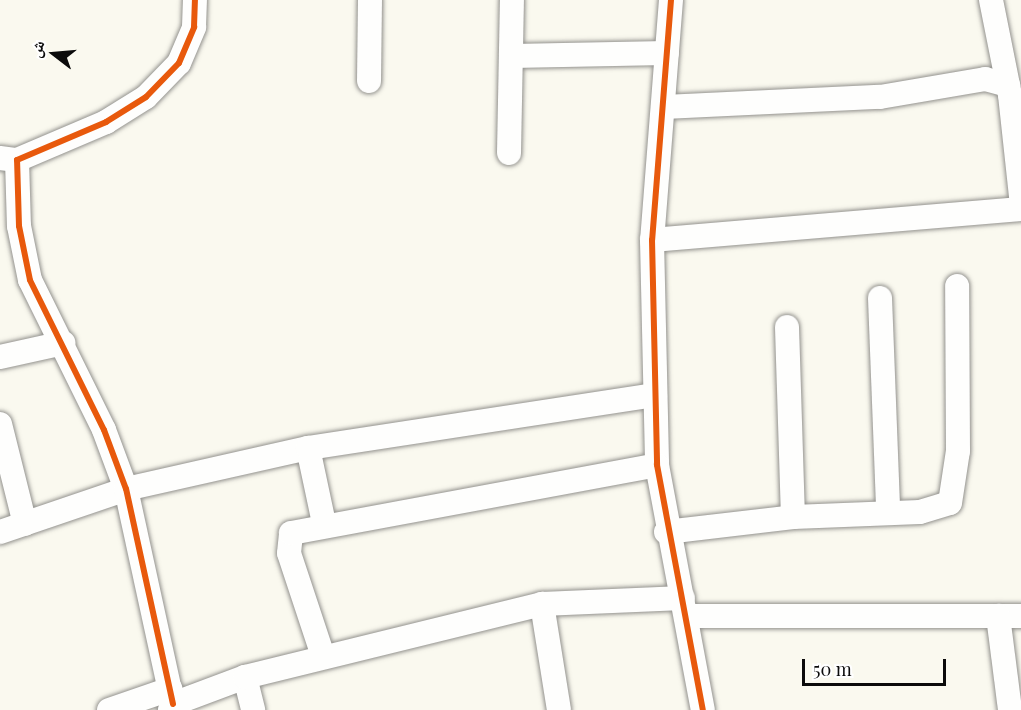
<!DOCTYPE html>
<meta charset="utf-8">
<style>
body{margin:0}
#map{position:relative;width:1021px;height:710px;overflow:hidden;background:#faf9ef;font-family:"Playfair Display","Noto Naskh Arabic",serif}
div>[style]{position:absolute}
.roads{filter:drop-shadow(0 0 2px #93928e) drop-shadow(0 0 2px #93928e)}
.minor>*{height:24px;margin:-12px;padding:0 12px;transform-origin:12px;border-radius:12px;background:#fefefd}
.cycleway>*{height:6px;margin:-3px;padding:0 3px;transform-origin:3px;border-radius:3px;background:#e8590c}
span{translate:-50% -50%;white-space:nowrap;text-align:center;line-height:1.15;-webkit-text-stroke:6px #fff;paint-order:stroke}
.north{position:absolute;left:24px;top:24px;width:60px;height:60px;-webkit-text-stroke:4px #fff;paint-order:stroke;rotate:286deg;font-size:16px;font-weight:700;line-height:24px;text-align:center;color:#0b0b0b}
.north::after{content:'';display:block;margin:auto;width:21px;height:27px;background:#0b0b0b;clip-path:polygon(50% 0,100% 100%,50% 72%,0 100%)}
.scale{position:absolute;left:802px;top:659px;width:144px;height:27px;box-sizing:border-box;border:3px solid #0b0b0b;border-top:0;padding-left:8px;font-size:18px;line-height:21px;white-space:nowrap;color:#0b0b0b;-webkit-text-stroke:4px #fff;paint-order:stroke}
</style>
<div id="map">
<div class="roads">
<div class="minor">
<div style="left:671px;top:0;width:241px;rotate:94.5deg"></div>
<div style="left:652px;top:240px;width:225px;rotate:88.7deg"></div>
<div style="left:657px;top:465px;width:249px;rotate:79.4deg"></div>
<div style="left:991px;top:0;width:97px;rotate:78.7deg"></div>
<div style="left:1010px;top:95px;width:102px;rotate:83.8deg"></div>
<div style="left:511px;top:56px;width:156px;rotate:-1.1deg"></div>
<div style="left:369px;top:81px;width:81px;rotate:-89.3deg"></div>
<div style="left:664px;top:107px;width:216px;rotate:-2.7deg"></div>
<div style="left:880px;top:97px;width:107px;rotate:-9.7deg"></div>
<div style="left:985px;top:79px;width:24px;rotate:15deg"></div>
<div style="left:509px;top:153px;width:153px;rotate:-88.9deg"></div>
<div style="left:0;top:158px;width:17px;rotate:7deg"></div>
<div style="left:17px;top:160px;width:97px;rotate:-23.1deg"></div>
<div style="left:106px;top:122px;width:47px;rotate:-32deg"></div>
<div style="left:146px;top:97px;width:47px;rotate:-45.9deg"></div>
<div style="left:179px;top:63px;width:39px;rotate:-67deg"></div>
<div style="left:194px;top:27px;width:27px;rotate:-88deg"></div>
<div style="left:17px;top:160px;width:66px;rotate:88.3deg"></div>
<div style="left:19px;top:226px;width:55px;rotate:78.5deg"></div>
<div style="left:30px;top:280px;width:167px;rotate:63.7deg"></div>
<div style="left:104px;top:430px;width:63px;rotate:69.6deg"></div>
<div style="left:126px;top:489px;width:220px;rotate:77.7deg"></div>
<div style="left:652px;top:240px;width:370px;rotate:-4.8deg"></div>
<div style="left:880px;top:298px;width:213px;rotate:87.8deg"></div>
<div style="left:787px;top:327px;width:190px;rotate:88.2deg"></div>
<div style="left:0;top:357px;width:65px;rotate:-12.5deg"></div>
<div style="left:0;top:424px;width:103px;rotate:76deg"></div>
<div style="left:308px;top:448px;width:77px;rotate:78deg"></div>
<div style="left:0;top:532px;width:133px;rotate:-18.8deg"></div>
<div style="left:126px;top:489px;width:187px;rotate:-12.7deg"></div>
<div style="left:308px;top:448px;width:351px;rotate:-8.7deg"></div>
<div style="left:666px;top:532px;width:128px;rotate:-6.7deg"></div>
<div style="left:793px;top:517px;width:127px;rotate:-2.3deg"></div>
<div style="left:920px;top:512px;width:31px;rotate:-17deg"></div>
<div style="left:950px;top:503px;width:53px;rotate:-81.3deg"></div>
<div style="left:958px;top:451px;width:165px;rotate:-90.3deg"></div>
<div style="left:542px;top:604px;width:107px;rotate:80.9deg"></div>
<div style="left:689px;top:616px;width:332px"></div>
<div style="left:998px;top:616px;width:95px;rotate:82.7deg"></div>
<div style="left:323px;top:656px;width:108px;rotate:-108.3deg"></div>
<div style="left:289px;top:553px;width:20px;rotate:-84deg"></div>
<div style="left:291px;top:533px;width:372px;rotate:-10.5deg"></div>
<div style="left:245px;top:677px;width:34px;rotate:76deg"></div>
<div style="left:109px;top:710px;width:65px;rotate:-19deg"></div>
<div style="left:170px;top:710px;width:7px;rotate:-63deg"></div>
<div style="left:173px;top:704px;width:77px;rotate:-20.6deg"></div>
<div style="left:245px;top:677px;width:306px;rotate:-13.8deg"></div>
<div style="left:542px;top:604px;width:141px;rotate:-2.4deg"></div>
</div>
</div>
<div class="cycleway">
<div style="left:671px;top:0;width:241px;rotate:94.5deg"></div>
<div style="left:652px;top:240px;width:225px;rotate:88.7deg"></div>
<div style="left:657px;top:465px;width:249px;rotate:79.4deg"></div>
<div style="left:173px;top:704px;width:220px;rotate:-102.3deg"></div>
<div style="left:126px;top:489px;width:63px;rotate:-110.4deg"></div>
<div style="left:104px;top:430px;width:167px;rotate:-116.3deg"></div>
<div style="left:30px;top:280px;width:55px;rotate:-101.5deg"></div>
<div style="left:19px;top:226px;width:66px;rotate:-91.7deg"></div>
<div style="left:17px;top:160px;width:97px;rotate:-23.1deg"></div>
<div style="left:106px;top:122px;width:47px;rotate:-32deg"></div>
<div style="left:146px;top:97px;width:47px;rotate:-45.9deg"></div>
<div style="left:179px;top:63px;width:39px;rotate:-67deg"></div>
<div style="left:194px;top:27px;width:27px;rotate:-88deg"></div>
</div>
<div class="north">ش</div>
<div class="scale">50 m</div>
</div>
